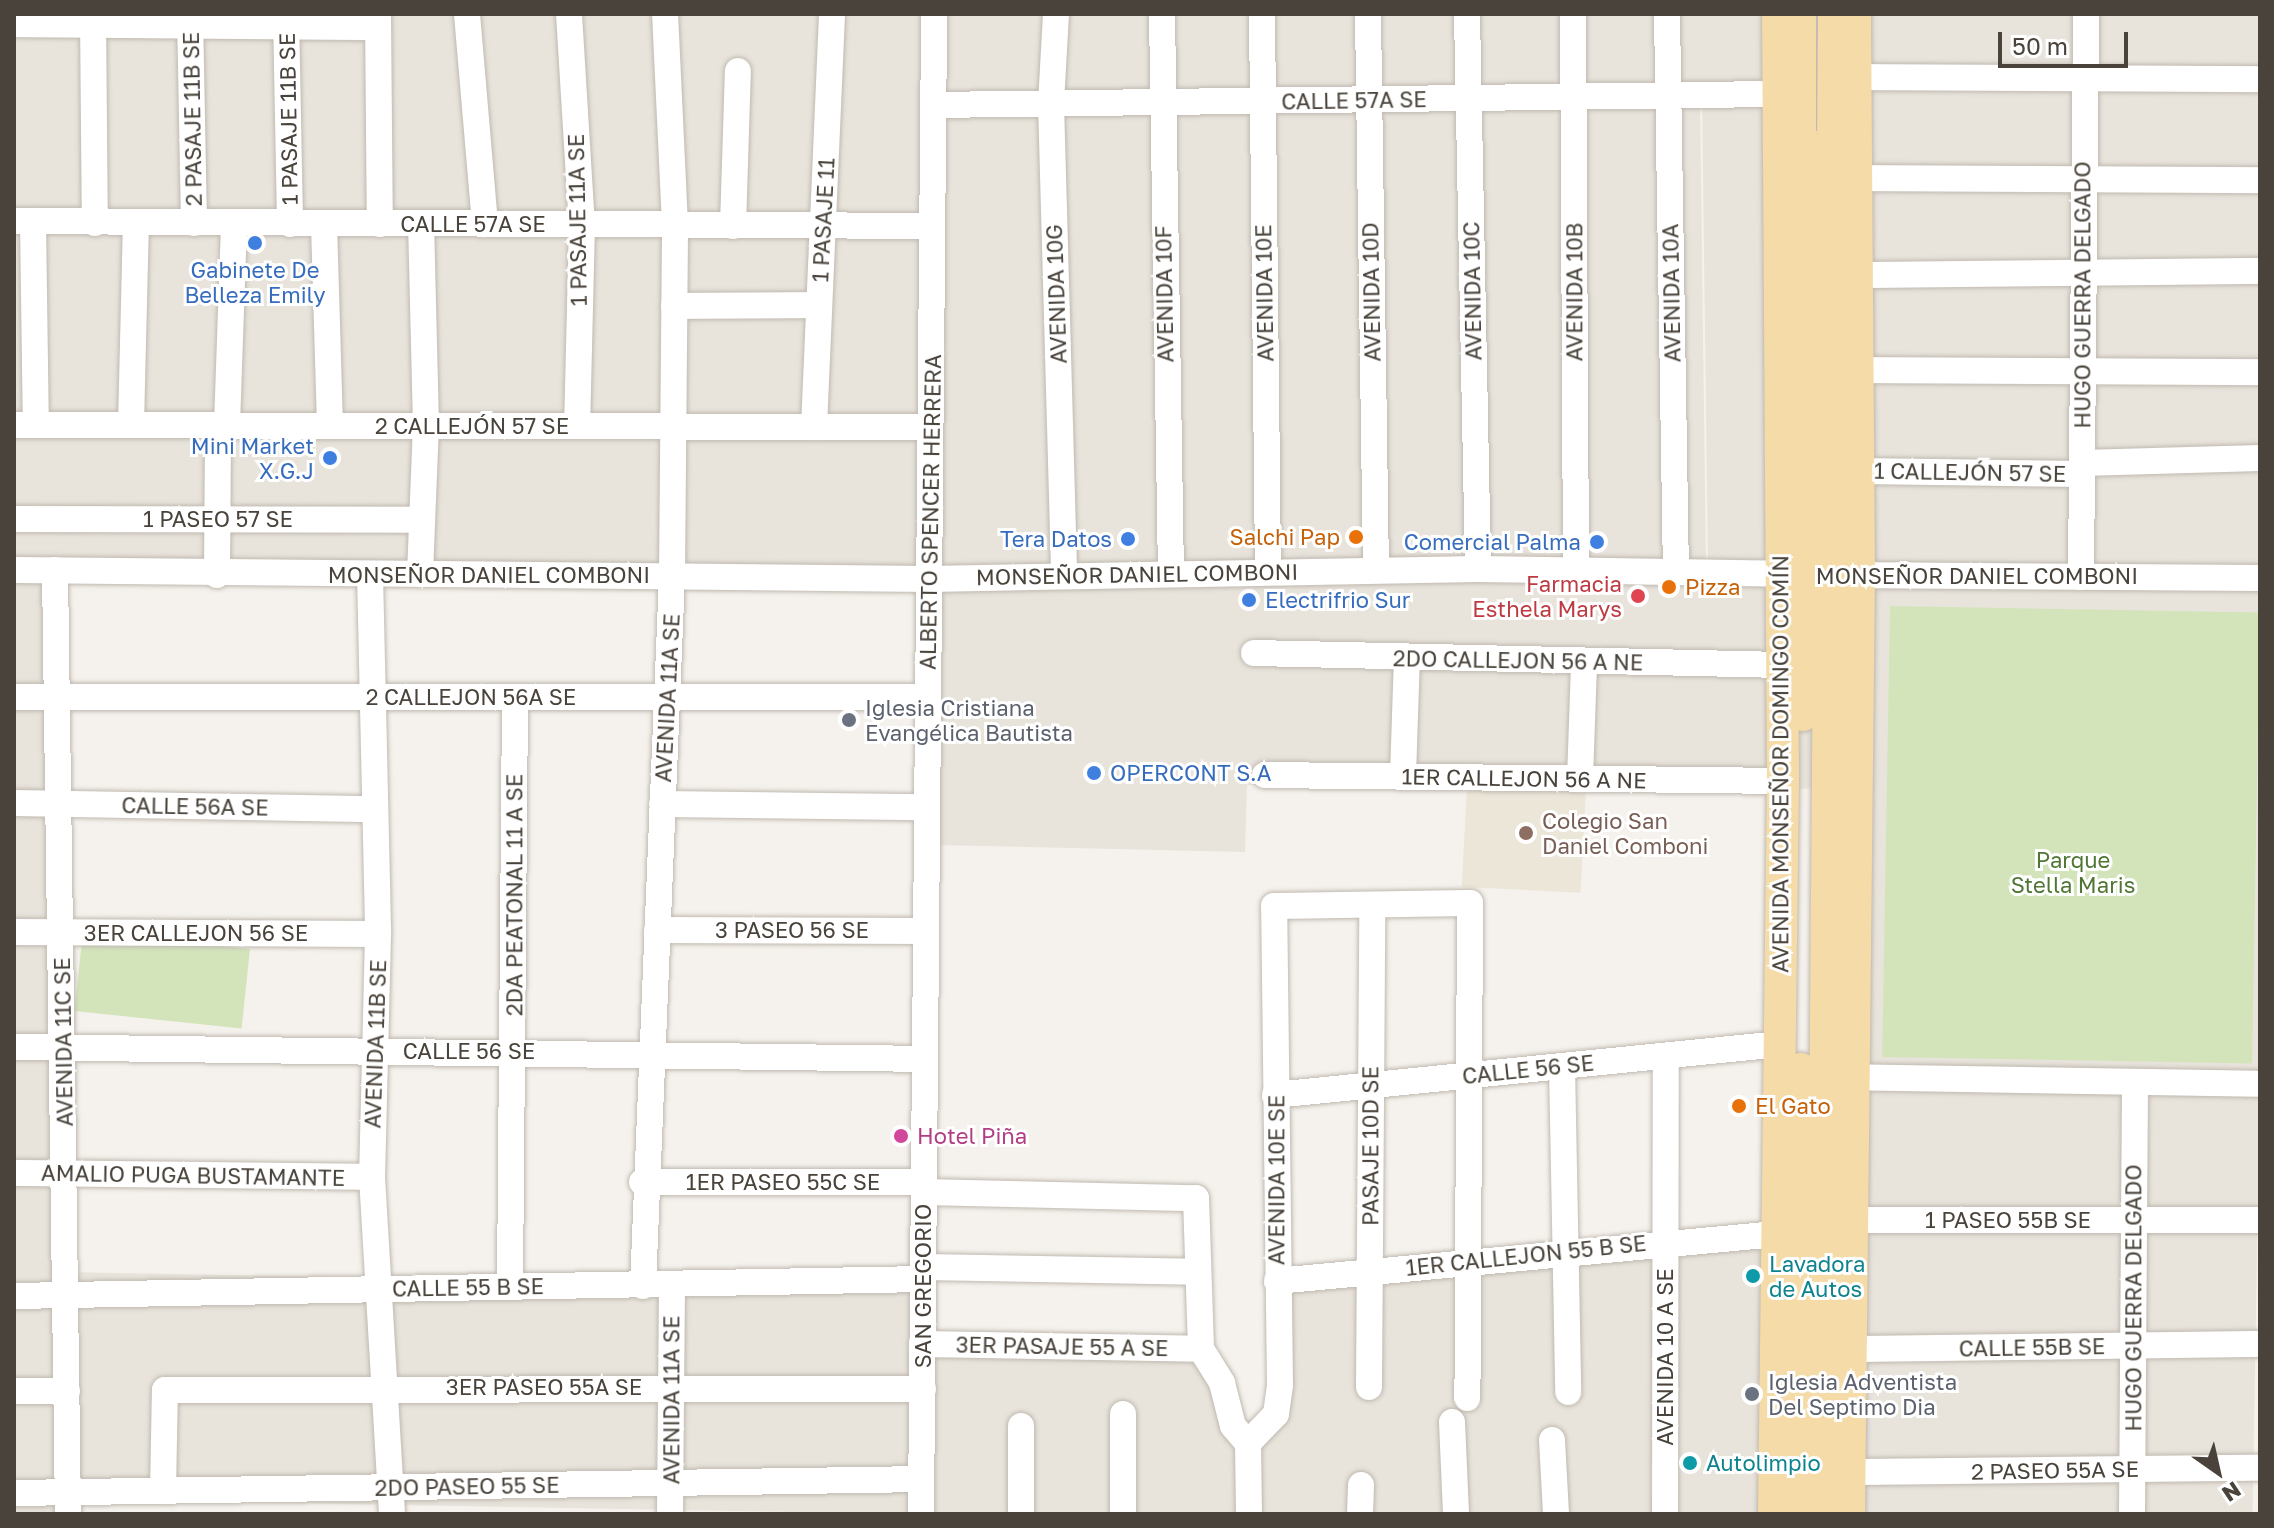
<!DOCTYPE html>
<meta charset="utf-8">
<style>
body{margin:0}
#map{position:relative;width:2274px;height:1528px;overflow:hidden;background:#f5f2ed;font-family:"Golos Text",sans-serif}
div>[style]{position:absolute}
.residential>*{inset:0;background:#e8e4dc;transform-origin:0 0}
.education>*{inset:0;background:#ece6d9;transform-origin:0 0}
.green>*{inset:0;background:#d3e4bb;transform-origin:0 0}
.roads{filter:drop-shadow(0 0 2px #c0b9b0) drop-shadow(0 0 2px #c0b9b0)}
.minor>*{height:26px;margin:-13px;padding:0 13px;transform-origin:13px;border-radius:13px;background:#fff}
.major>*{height:32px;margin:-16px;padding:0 16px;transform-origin:16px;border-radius:16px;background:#f4dba7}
.dots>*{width:22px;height:22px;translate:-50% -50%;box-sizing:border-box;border:4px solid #fff;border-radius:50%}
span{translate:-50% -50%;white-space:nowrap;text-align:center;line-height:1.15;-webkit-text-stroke:6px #fff;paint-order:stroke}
.street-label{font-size:22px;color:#49433b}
.shop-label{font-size:22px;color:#366cbe}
.right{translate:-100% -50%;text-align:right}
.left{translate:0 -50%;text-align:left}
.food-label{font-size:22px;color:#c56008}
.health-label{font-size:22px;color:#be3a42}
.worship-label{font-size:22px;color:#5b616d}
.education-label{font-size:22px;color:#785e54}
.park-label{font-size:22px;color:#4f7633}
.hotel-label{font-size:22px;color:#b23c85}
.culture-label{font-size:22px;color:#0d838f}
.frame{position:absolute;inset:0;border:16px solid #49433b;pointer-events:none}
.north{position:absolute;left:2178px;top:1432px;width:80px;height:80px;-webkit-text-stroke:6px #fff;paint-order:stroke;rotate:146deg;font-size:22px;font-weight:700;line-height:32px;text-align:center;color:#49433b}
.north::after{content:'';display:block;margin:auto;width:28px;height:36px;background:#49433b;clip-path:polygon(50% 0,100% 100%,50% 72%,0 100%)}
.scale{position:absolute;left:1998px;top:32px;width:130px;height:36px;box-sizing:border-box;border:4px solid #49433b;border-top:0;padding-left:10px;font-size:24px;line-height:28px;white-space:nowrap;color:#49433b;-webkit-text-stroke:6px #fff;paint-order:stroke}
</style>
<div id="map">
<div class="residential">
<div style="clip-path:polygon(14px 14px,657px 14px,669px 231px,668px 572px,14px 566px)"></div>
<div style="clip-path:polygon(666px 14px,1772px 14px,1773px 93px,1700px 94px,1706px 568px,677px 570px)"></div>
<div style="clip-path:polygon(1780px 14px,2260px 14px,2260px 573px,1708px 570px,1702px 96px,1777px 95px)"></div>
<div style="clip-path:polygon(50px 577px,63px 1514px,14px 1514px,14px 578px)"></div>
<div style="clip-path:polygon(1644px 577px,2260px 584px,2260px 1080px,1857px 1074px,1859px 789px,1247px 785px,1245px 852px,937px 845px,937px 586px)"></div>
<div style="left:1858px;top:1082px;width:402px;height:432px;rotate:1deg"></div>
<div style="clip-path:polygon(1771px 1241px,1769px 1514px,1252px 1514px,1252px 1445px,1280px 1416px,1284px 1285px)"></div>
<div style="left:914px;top:1287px;width:227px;height:839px;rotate:91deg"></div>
<div style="clip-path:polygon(929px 1349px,1198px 1357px,1241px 1446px,1241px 1514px,928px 1514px)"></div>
</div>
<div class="education">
<div style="left:1586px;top:789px;width:104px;height:119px;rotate:93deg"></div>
</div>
<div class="green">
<div style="left:1890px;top:606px;width:370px;height:451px;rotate:1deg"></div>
<div style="left:250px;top:949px;width:80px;height:168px;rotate:96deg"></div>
</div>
<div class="roads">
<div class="minor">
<div style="left:93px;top:14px;width:209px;rotate:89.5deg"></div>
<div style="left:190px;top:14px;width:209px;rotate:88.9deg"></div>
<div style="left:286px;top:14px;width:210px;rotate:88.9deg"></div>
<div style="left:378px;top:14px;width:210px;rotate:89.5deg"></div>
<div style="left:467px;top:14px;width:211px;rotate:85.1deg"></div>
<div style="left:569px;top:14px;width:211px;rotate:86.5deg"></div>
<div style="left:582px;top:225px;width:201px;rotate:91.4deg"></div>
<div style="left:1056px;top:14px;width:89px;rotate:93.2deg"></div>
<div style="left:1051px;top:103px;width:471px;rotate:88.4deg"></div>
<div style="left:1162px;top:14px;width:560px;rotate:89.08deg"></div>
<div style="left:1262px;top:14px;width:558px;rotate:89.38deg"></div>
<div style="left:1368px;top:14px;width:556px;rotate:89.18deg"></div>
<div style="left:1467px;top:14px;width:555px;rotate:88.86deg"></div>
<div style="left:1573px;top:14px;width:556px;rotate:89.69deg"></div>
<div style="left:1667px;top:14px;width:558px;rotate:89.08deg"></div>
<div style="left:14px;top:24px;width:364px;rotate:0.5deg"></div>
<div style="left:1856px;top:77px;width:404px;rotate:0.3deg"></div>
<div style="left:933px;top:105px;width:842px;rotate:-0.75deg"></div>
<div style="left:1856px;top:178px;width:404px;rotate:0.3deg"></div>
<div style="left:14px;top:221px;width:918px;rotate:0.31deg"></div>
<div style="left:33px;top:221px;width:204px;rotate:89.2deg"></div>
<div style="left:324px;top:224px;width:202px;rotate:88.3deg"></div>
<div style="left:733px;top:226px;width:155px;rotate:-88.2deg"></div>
<div style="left:1857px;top:275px;width:403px;rotate:-0.6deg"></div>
<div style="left:674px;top:306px;width:145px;rotate:-0.4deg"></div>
<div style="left:1858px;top:370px;width:402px;rotate:0.3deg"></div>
<div style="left:14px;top:425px;width:916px;rotate:0.13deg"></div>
<div style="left:131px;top:425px;width:202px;rotate:-88.6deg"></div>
<div style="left:227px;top:425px;width:202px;rotate:-88deg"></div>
<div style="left:814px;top:427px;width:413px;rotate:-87.5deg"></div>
<div style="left:2082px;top:463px;width:178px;rotate:-1.6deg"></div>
<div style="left:1859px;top:471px;width:223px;rotate:0.8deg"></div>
<div style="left:14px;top:519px;width:408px;rotate:0.1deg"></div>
<div style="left:14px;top:570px;width:915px;rotate:0.56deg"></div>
<div style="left:929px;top:579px;width:549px;rotate:-1.04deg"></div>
<div style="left:1478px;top:569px;width:320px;rotate:0.9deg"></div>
<div style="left:55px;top:570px;width:944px;rotate:89.21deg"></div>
<div style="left:370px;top:574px;width:360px;rotate:88.7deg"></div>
<div style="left:378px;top:934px;width:243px;rotate:91.4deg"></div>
<div style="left:372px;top:1177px;width:338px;rotate:86.6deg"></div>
<div style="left:420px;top:574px;width:148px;rotate:-87.7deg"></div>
<div style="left:426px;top:426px;width:202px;rotate:-91.4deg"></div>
<div style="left:217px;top:575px;width:150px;rotate:-89.6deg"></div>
<div style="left:1841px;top:575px;width:419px;rotate:0.4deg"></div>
<div style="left:2081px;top:577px;width:563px;rotate:-89.49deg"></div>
<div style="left:1254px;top:653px;width:527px;rotate:1.3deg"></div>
<div style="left:14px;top:697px;width:914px"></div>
<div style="left:1265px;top:775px;width:518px;rotate:0.66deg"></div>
<div style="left:1403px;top:776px;width:119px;rotate:-88.1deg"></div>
<div style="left:1580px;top:779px;width:117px;rotate:-88deg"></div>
<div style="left:14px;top:803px;width:361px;rotate:1deg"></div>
<div style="left:662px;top:804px;width:264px;rotate:0.7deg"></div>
<div style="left:657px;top:930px;width:269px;rotate:0.2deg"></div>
<div style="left:14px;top:932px;width:364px;rotate:0.3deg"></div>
<div style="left:14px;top:1047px;width:911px;rotate:0.75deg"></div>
<div style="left:1562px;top:1066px;width:326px;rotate:88.9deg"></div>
<div style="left:1834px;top:1077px;width:426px;rotate:0.9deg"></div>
<div style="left:1275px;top:1095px;width:508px;rotate:-5.77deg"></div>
<div style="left:14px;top:1173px;width:358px;rotate:0.6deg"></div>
<div style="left:642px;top:1182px;width:282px"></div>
<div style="left:924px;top:1192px;width:272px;rotate:1.3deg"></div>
<div style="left:1196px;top:1198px;width:151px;rotate:88.1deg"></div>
<div style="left:1201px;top:1349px;width:40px;rotate:58deg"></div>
<div style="left:1222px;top:1383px;width:44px;rotate:75.7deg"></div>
<div style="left:1233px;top:1426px;width:23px;rotate:49deg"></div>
<div style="left:1248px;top:1443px;width:71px;rotate:89.2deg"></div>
<div style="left:1852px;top:1220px;width:408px"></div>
<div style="left:923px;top:1267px;width:274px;rotate:1deg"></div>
<div style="left:1277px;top:1281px;width:501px;rotate:-5.38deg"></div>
<div style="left:510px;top:1285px;width:588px;rotate:-89.51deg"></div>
<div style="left:643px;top:1286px;width:711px;rotate:-87.66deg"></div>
<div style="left:672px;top:576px;width:351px;rotate:-89.5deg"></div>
<div style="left:675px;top:225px;width:211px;rotate:-92.7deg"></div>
<div style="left:14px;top:1296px;width:909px;rotate:-1.07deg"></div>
<div style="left:922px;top:1344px;width:279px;rotate:1deg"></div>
<div style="left:1851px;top:1349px;width:409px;rotate:-0.7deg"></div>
<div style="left:1369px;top:1387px;width:481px;rotate:-89.6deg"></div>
<div style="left:14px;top:1391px;width:53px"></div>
<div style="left:1452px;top:1422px;width:92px;rotate:87.5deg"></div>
<div style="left:1552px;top:1440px;width:74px;rotate:86.9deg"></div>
<div style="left:1248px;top:1443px;width:40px;rotate:-46deg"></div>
<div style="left:1276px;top:1414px;width:29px;rotate:-82deg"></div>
<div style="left:1280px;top:1385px;width:479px;rotate:-90.7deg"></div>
<div style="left:1274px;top:906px;width:196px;rotate:-0.9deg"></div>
<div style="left:1470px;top:903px;width:495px;rotate:90.3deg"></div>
<div style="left:1849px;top:1472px;width:411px;rotate:-0.6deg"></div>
<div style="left:163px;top:1491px;width:101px;rotate:-88.9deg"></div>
<div style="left:165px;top:1390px;width:758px;rotate:-0.08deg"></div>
<div style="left:14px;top:1493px;width:907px;rotate:-0.88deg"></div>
<div style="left:670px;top:1514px;width:229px;rotate:-89.5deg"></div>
<div style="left:921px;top:1514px;width:1500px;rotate:-89.5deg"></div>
<div style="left:1021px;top:1514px;width:88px;rotate:-90deg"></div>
<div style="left:1123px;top:1514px;width:100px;rotate:-90deg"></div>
<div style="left:1360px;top:1514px;width:29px;rotate:-88deg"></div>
<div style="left:1665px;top:1514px;width:458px;rotate:-89.9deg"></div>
<div style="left:2132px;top:1514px;width:432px;rotate:-89.6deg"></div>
</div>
<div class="major">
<div style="left:1800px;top:14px;width:701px;rotate:89.75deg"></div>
<div style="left:1774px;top:1514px;width:733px;rotate:-89.3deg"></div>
<div style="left:1783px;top:781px;width:767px;rotate:-90.37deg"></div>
<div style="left:1798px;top:1514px;width:445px;rotate:-89.6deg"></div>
<div style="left:1822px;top:1514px;width:1497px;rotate:-89.54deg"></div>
<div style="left:1849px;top:1514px;width:939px;rotate:-89.39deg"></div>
<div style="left:1859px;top:575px;width:561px;rotate:-90.41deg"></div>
</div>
</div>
<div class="dots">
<div style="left:255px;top:243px;background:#3f7fe0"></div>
<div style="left:330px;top:458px;background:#3f7fe0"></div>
<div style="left:1356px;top:537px;background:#e8710a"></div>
<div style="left:1128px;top:539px;background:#3f7fe0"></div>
<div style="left:1597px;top:542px;background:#3f7fe0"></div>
<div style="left:1669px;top:587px;background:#e8710a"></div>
<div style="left:1638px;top:596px;background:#e0444e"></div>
<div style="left:1249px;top:600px;background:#3f7fe0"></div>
<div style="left:849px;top:720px;background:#6b7280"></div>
<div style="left:1094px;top:773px;background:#3f7fe0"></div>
<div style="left:1526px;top:833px;background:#8d6e63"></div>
<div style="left:1739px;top:1106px;background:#e8710a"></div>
<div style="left:901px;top:1136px;background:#d1479c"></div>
<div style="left:1753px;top:1276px;background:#0f9aa8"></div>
<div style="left:1752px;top:1394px;background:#6b7280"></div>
<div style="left:1690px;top:1463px;background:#0f9aa8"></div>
</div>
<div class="street-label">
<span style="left:1354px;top:100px;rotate:-1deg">CALLE 57A SE</span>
<span style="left:192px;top:119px;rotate:-91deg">2 PASAJE 11B SE</span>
<span style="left:288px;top:119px;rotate:-91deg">1 PASAJE 11B SE</span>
<span style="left:577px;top:220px;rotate:-91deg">1 PASAJE 11A SE</span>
<span style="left:823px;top:220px;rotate:-87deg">1 PASAJE 11</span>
<span style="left:473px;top:224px">CALLE 57A SE</span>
<span style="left:1472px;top:291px;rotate:-91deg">AVENIDA 10C</span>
<span style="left:1371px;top:292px;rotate:-91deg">AVENIDA 10D</span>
<span style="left:1574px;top:292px;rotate:-90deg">AVENIDA 10B</span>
<span style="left:1264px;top:293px;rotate:-91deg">AVENIDA 10E</span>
<span style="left:1671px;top:293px;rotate:-91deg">AVENIDA 10A</span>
<span style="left:1056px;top:294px;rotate:-92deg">AVENIDA 10G</span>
<span style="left:1164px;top:294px;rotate:-91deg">AVENIDA 10F</span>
<span style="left:2082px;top:295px;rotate:-90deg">HUGO GUERRA DELGADO</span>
<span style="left:472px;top:426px">2 CALLEJÓN 57 SE</span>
<span style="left:1970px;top:472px;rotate:1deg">1 CALLEJÓN 57 SE</span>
<span style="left:930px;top:512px;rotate:-89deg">ALBERTO SPENCER HERRERA</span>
<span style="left:218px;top:519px">1 PASEO 57 SE</span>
<span style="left:1137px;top:574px;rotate:-1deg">MONSEÑOR DANIEL COMBONI</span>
<span style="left:489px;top:575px">MONSEÑOR DANIEL COMBONI</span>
<span style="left:1977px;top:576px">MONSEÑOR DANIEL COMBONI</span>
<span style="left:1518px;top:660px;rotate:1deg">2DO CALLEJON 56 A NE</span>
<span style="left:471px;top:697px">2 CALLEJON 56A SE</span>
<span style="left:667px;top:698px;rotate:-87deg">AVENIDA 11A SE</span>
<span style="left:1780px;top:764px;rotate:-90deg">AVENIDA MONSEÑOR DOMINGO COMÍN</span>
<span style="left:1524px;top:778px;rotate:1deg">1ER CALLEJON 56 A NE</span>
<span style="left:195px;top:806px;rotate:1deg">CALLE 56A SE</span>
<span style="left:514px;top:895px;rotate:-90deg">2DA PEATONAL 11 A SE</span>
<span style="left:792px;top:930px">3 PASEO 56 SE</span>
<span style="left:196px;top:933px">3ER CALLEJON 56 SE</span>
<span style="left:63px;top:1042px;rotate:-91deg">AVENIDA 11C SE</span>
<span style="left:375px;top:1044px;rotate:-88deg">AVENIDA 11B SE</span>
<span style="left:469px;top:1051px">CALLE 56 SE</span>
<span style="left:1528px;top:1069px;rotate:-6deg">CALLE 56 SE</span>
<span style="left:1370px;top:1146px;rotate:-90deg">PASAJE 10D SE</span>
<span style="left:193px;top:1175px;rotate:1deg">AMALIO PUGA BUSTAMANTE</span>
<span style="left:1276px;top:1180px;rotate:-90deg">AVENIDA 10E SE</span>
<span style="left:783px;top:1182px">1ER PASEO 55C SE</span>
<span style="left:2008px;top:1220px">1 PASEO 55B SE</span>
<span style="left:1526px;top:1255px;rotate:-6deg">1ER CALLEJON 55 B SE</span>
<span style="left:923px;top:1286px;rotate:-90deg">SAN GREGORIO</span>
<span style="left:468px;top:1287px;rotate:-1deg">CALLE 55 B SE</span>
<span style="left:2133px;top:1298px;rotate:-90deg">HUGO GUERRA DELGADO</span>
<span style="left:1062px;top:1346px;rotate:1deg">3ER PASAJE 55 A SE</span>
<span style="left:2032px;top:1347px;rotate:-1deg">CALLE 55B SE</span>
<span style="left:1665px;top:1357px;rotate:-90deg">AVENIDA 10 A SE</span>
<span style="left:544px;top:1387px">3ER PASEO 55A SE</span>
<span style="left:671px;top:1400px;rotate:-90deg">AVENIDA 11A SE</span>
<span style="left:2055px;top:1470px;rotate:-1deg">2 PASEO 55A SE</span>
<span style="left:467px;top:1486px;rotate:-1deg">2DO PASEO 55 SE</span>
</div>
<div class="shop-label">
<span style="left:255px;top:282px">Gabinete De<br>Belleza Emily</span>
<span class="right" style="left:314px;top:458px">Mini Market<br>X.G.J</span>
<span class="right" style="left:1112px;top:539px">Tera Datos</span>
<span class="right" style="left:1581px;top:542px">Comercial Palma</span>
<span class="left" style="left:1265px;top:600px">Electrifrio Sur</span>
<span class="left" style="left:1110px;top:773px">OPERCONT S.A</span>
</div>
<div class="food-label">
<span class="right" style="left:1340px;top:537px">Salchi Pap</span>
<span class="left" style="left:1685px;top:587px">Pizza</span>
<span class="left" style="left:1755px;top:1106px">El Gato</span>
</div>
<div class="health-label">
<span class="right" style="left:1622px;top:596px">Farmacia<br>Esthela Marys</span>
</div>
<div class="worship-label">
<span class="left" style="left:865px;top:720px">Iglesia Cristiana<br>Evangélica Bautista</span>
<span class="left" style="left:1768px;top:1394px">Iglesia Adventista<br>Del Septimo Dia</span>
</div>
<div class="education-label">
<span class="left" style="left:1542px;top:833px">Colegio San<br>Daniel Comboni</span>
</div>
<div class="park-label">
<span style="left:2073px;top:872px">Parque<br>Stella Maris</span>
</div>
<div class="hotel-label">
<span class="left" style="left:917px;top:1136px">Hotel Piña</span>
</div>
<div class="culture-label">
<span class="left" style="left:1769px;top:1276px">Lavadora<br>de Autos</span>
<span class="left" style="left:1706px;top:1463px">Autolimpio</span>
</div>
<div class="frame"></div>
<div class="north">N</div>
<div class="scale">50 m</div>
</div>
